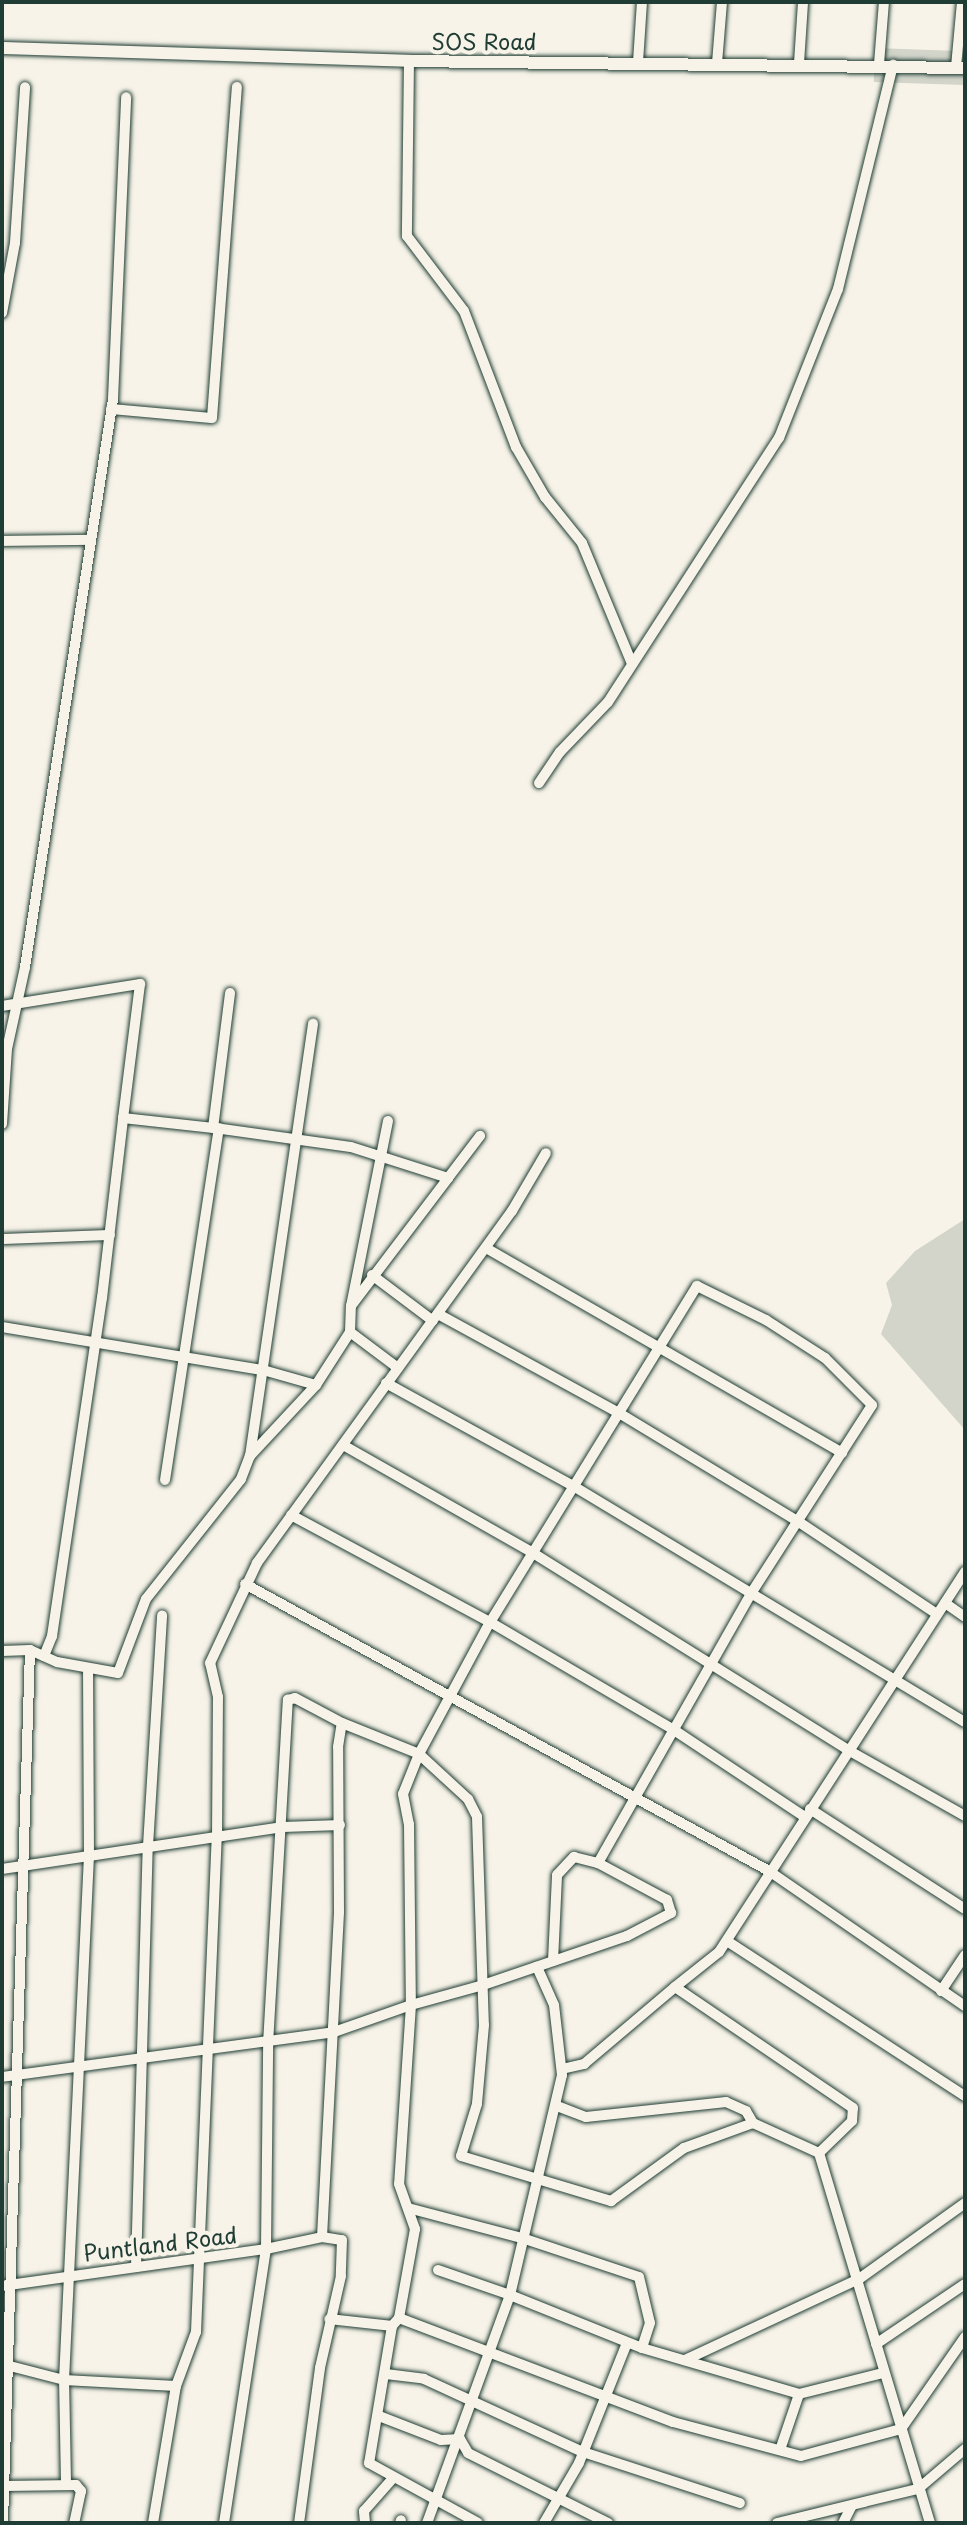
<!DOCTYPE html>
<style>
body{margin:0}
#map{position:relative;width:967px;height:2525px;overflow:hidden;background:#f7f3e8;font-family:"Playpen Sans",sans-serif}
div>[style]{position:absolute}
.green>*{inset:0;background:#d3d5ca;transform-origin:0 0}
.roads{filter:drop-shadow(0 0 2px #1f3d34) drop-shadow(0 0 2px #1f3d34)}
.minor>*{height:10px;margin:-5px;padding:0 5px;transform-origin:5px;border-radius:5px;background:#f7f3e8}
.tertiary>*{height:12px;margin:-6px;padding:0 6px;transform-origin:6px;border-radius:6px;background:#f7f3e8}
span{translate:-50% -50%;white-space:nowrap;text-align:center;line-height:1.15;-webkit-text-stroke:8px #f7f3e8;paint-order:stroke}
.street-label{font-size:22px;color:#1f3d34}
.frame{position:absolute;inset:0;border:4px solid #1f3d34;pointer-events:none}
</style>
<div id="map">
<div class="green">
<div style="left:875px;top:48px;width:90px;height:34px;rotate:2deg"></div>
<div style="clip-path:polygon(965px 1219px,965px 1430px,881px 1334px,892px 1305px,886px 1283px,915px 1251px)"></div>
</div>
<div class="roads">
<div class="minor">
<div style="left:409px;top:61px;width:175px;rotate:90.7deg"></div>
<div style="left:407px;top:236px;width:94px;rotate:52.8deg"></div>
<div style="left:464px;top:311px;width:146px;rotate:69.1deg"></div>
<div style="left:516px;top:447px;width:58px;rotate:59.9deg"></div>
<div style="left:545px;top:497px;width:59px;rotate:51.2deg"></div>
<div style="left:582px;top:543px;width:131px;rotate:67.5deg"></div>
<div style="left:638px;top:62px;width:60px;rotate:-86.2deg"></div>
<div style="left:717px;top:63px;width:61px;rotate:-85.3deg"></div>
<div style="left:799px;top:63px;width:61px;rotate:-86.2deg"></div>
<div style="left:879px;top:64px;width:62px;rotate:-85.4deg"></div>
<div style="left:956px;top:67px;width:65px;rotate:-84.7deg"></div>
<div style="left:2px;top:313px;width:71px;rotate:-79.5deg"></div>
<div style="left:15px;top:243px;width:156px;rotate:-86.3deg"></div>
<div style="left:111px;top:409px;width:101px;rotate:5.1deg"></div>
<div style="left:212px;top:418px;width:332px;rotate:-85.7deg"></div>
<div style="left:2px;top:541px;width:88px;rotate:-0.7deg"></div>
<div style="left:539px;top:783px;width:37px;rotate:-56deg"></div>
<div style="left:560px;top:752px;width:69px;rotate:-46.2deg"></div>
<div style="left:608px;top:702px;width:315px;rotate:-57.1deg"></div>
<div style="left:779px;top:438px;width:160px;rotate:-68.4deg"></div>
<div style="left:838px;top:289px;width:231px;rotate:-76.2deg"></div>
<div style="left:2px;top:1006px;width:140px;rotate:-9.1deg"></div>
<div style="left:140px;top:984px;width:135px;rotate:97.2deg"></div>
<div style="left:123px;top:1118px;width:91px;rotate:6.3deg"></div>
<div style="left:213px;top:1128px;width:136px;rotate:-82.8deg"></div>
<div style="left:388px;top:1121px;width:189px;rotate:101.3deg"></div>
<div style="left:351px;top:1306px;width:161px;rotate:-52.8deg"></div>
<div style="left:2px;top:1124px;width:75px;rotate:-86.2deg"></div>
<div style="left:7px;top:1049px;width:84px;rotate:-77.6deg"></div>
<div style="left:25px;top:967px;width:575px;rotate:-81.19deg"></div>
<div style="left:113px;top:399px;width:302px;rotate:-87.5deg"></div>
<div style="left:215px;top:1128px;width:137px;rotate:8deg"></div>
<div style="left:351px;top:1147px;width:102px;rotate:17.7deg"></div>
<div style="left:448px;top:1178px;width:53px;rotate:-52.7deg"></div>
<div style="left:2px;top:1239px;width:108px;rotate:-2.1deg"></div>
<div style="left:486px;top:1248px;width:411px;rotate:29.9deg"></div>
<div style="left:372px;top:1275px;width:76px;rotate:37deg"></div>
<div style="left:438px;top:1314px;width:206px;rotate:28.7deg"></div>
<div style="left:619px;top:1413px;width:207px;rotate:31.2deg"></div>
<div style="left:796px;top:1520px;width:169px;rotate:33.7deg"></div>
<div style="left:2px;top:1327px;width:265px;rotate:9.4deg"></div>
<div style="left:263px;top:1370px;width:55px;rotate:15.8deg"></div>
<div style="left:316px;top:1385px;width:63px;rotate:-57.3deg"></div>
<div style="left:350px;top:1332px;width:26px;rotate:-88deg"></div>
<div style="left:350px;top:1332px;width:60px;rotate:36.9deg"></div>
<div style="left:386px;top:1383px;width:216px;rotate:28.8deg"></div>
<div style="left:575px;top:1487px;width:455px;rotate:31.1deg"></div>
<div style="left:343px;top:1445px;width:219px;rotate:29.6deg"></div>
<div style="left:533px;top:1553px;width:372px;rotate:32deg"></div>
<div style="left:848px;top:1750px;width:134px;rotate:29.4deg"></div>
<div style="left:250px;top:1456px;width:97px;rotate:-47.1deg"></div>
<div style="left:165px;top:1480px;width:356px;rotate:-81.3deg"></div>
<div style="left:291px;top:1515px;width:226px;rotate:28.3deg"></div>
<div style="left:490px;top:1622px;width:210px;rotate:30.4deg"></div>
<div style="left:671px;top:1728px;width:161px;rotate:33.6deg"></div>
<div style="left:245px;top:1584px;width:597px;rotate:28.71deg"></div>
<div style="left:769px;top:1871px;width:238px;rotate:34.6deg"></div>
<div style="left:945px;top:1603px;width:24px;rotate:35deg"></div>
<div style="left:2px;top:1651px;width:28px;rotate:-2deg"></div>
<div style="left:30px;top:1650px;width:30px;rotate:24deg"></div>
<div style="left:57px;top:1662px;width:62px;rotate:10.2deg"></div>
<div style="left:118px;top:1673px;width:79px;rotate:-69.3deg"></div>
<div style="left:146px;top:1599px;width:153px;rotate:-51.6deg"></div>
<div style="left:241px;top:1479px;width:25px;rotate:-69deg"></div>
<div style="left:250px;top:1456px;width:437px;rotate:-81.7deg"></div>
<div style="left:44px;top:1656px;width:22px;rotate:-68deg"></div>
<div style="left:52px;top:1636px;width:342px;rotate:-81.6deg"></div>
<div style="left:102px;top:1298px;width:181px;rotate:-83.3deg"></div>
<div style="left:810px;top:1809px;width:184px;rotate:32.8deg"></div>
<div style="left:2px;top:1869px;width:284px;rotate:-8.5deg"></div>
<div style="left:283px;top:1827px;width:57px;rotate:-2deg"></div>
<div style="left:727px;top:1941px;width:284px;rotate:33.1deg"></div>
<div style="left:553px;top:1961px;width:86px;rotate:-87.3deg"></div>
<div style="left:557px;top:1875px;width:25px;rotate:-47deg"></div>
<div style="left:574px;top:1857px;width:25px;rotate:14deg"></div>
<div style="left:941px;top:1991px;width:43px;rotate:-56.3deg"></div>
<div style="left:562px;top:2069px;width:23px;rotate:-13deg"></div>
<div style="left:584px;top:2064px;width:119px;rotate:-40.2deg"></div>
<div style="left:2px;top:2077px;width:335px;rotate:-7.7deg"></div>
<div style="left:334px;top:2032px;width:82px;rotate:-19.3deg"></div>
<div style="left:411px;top:2005px;width:75px;rotate:-15.5deg"></div>
<div style="left:483px;top:1985px;width:152px;rotate:-18.8deg"></div>
<div style="left:627px;top:1936px;width:50px;rotate:-27.6deg"></div>
<div style="left:671px;top:1913px;width:14px;rotate:-107deg"></div>
<div style="left:667px;top:1900px;width:78px;rotate:-151.8deg"></div>
<div style="left:598px;top:1863px;width:312px;rotate:-60.4deg"></div>
<div style="left:752px;top:1592px;width:222px;rotate:-57.3deg"></div>
<div style="left:872px;top:1405px;width:66px;rotate:-135deg"></div>
<div style="left:825px;top:1358px;width:70px;rotate:-147.2deg"></div>
<div style="left:766px;top:1320px;width:77px;rotate:-153.8deg"></div>
<div style="left:697px;top:1286px;width:395px;rotate:121.6deg"></div>
<div style="left:490px;top:1622px;width:150px;rotate:118.3deg"></div>
<div style="left:419px;top:1754px;width:43px;rotate:111.8deg"></div>
<div style="left:403px;top:1794px;width:31px;rotate:79deg"></div>
<div style="left:409px;top:1824px;width:181px;rotate:89.4deg"></div>
<div style="left:411px;top:2005px;width:179px;rotate:93.8deg"></div>
<div style="left:399px;top:2184px;width:48px;rotate:70.4deg"></div>
<div style="left:415px;top:2229px;width:90px;rotate:100.2deg"></div>
<div style="left:399px;top:2318px;width:11px;rotate:131deg"></div>
<div style="left:392px;top:2326px;width:63px;rotate:-173.7deg"></div>
<div style="left:557px;top:2106px;width:31px;rotate:21deg"></div>
<div style="left:586px;top:2117px;width:141px;rotate:-6.1deg"></div>
<div style="left:726px;top:2102px;width:22px;rotate:24deg"></div>
<div style="left:746px;top:2111px;width:14px;rotate:60deg"></div>
<div style="left:408px;top:2208px;width:121px;rotate:14.8deg"></div>
<div style="left:525px;top:2239px;width:120px;rotate:18.4deg"></div>
<div style="left:639px;top:2277px;width:47px;rotate:76.6deg"></div>
<div style="left:650px;top:2323px;width:26px;rotate:108deg"></div>
<div style="left:322px;top:2237px;width:325px;rotate:-87deg"></div>
<div style="left:339px;top:1912px;width:165px;rotate:-90.3deg"></div>
<div style="left:338px;top:1747px;width:24px;rotate:-81deg"></div>
<div style="left:136px;top:2267px;width:421px;rotate:-88.4deg"></div>
<div style="left:148px;top:1846px;width:231px;rotate:-86.5deg"></div>
<div style="left:438px;top:2270px;width:76px;rotate:19.1deg"></div>
<div style="left:510px;top:2295px;width:226px;rotate:-76.7deg"></div>
<div style="left:562px;top:2075px;width:70px;rotate:-96.5deg"></div>
<div style="left:554px;top:2005px;width:42px;rotate:-114.1deg"></div>
<div style="left:2px;top:2286px;width:267px;rotate:-8deg"></div>
<div style="left:266px;top:2249px;width:57px;rotate:-12.1deg"></div>
<div style="left:322px;top:2237px;width:20px;rotate:9deg"></div>
<div style="left:342px;top:2240px;width:36px;rotate:92deg"></div>
<div style="left:341px;top:2276px;width:94px;rotate:102.9deg"></div>
<div style="left:320px;top:2368px;width:156px;rotate:97.7deg"></div>
<div style="left:399px;top:2318px;width:293px;rotate:20.8deg"></div>
<div style="left:673px;top:2422px;width:132px;rotate:14.9deg"></div>
<div style="left:801px;top:2456px;width:104px;rotate:-15.1deg"></div>
<div style="left:901px;top:2429px;width:112px;rotate:-55.2deg"></div>
<div style="left:392px;top:2326px;width:139px;rotate:99.5deg"></div>
<div style="left:369px;top:2463px;width:124px;rotate:28.8deg"></div>
<div style="left:876px;top:2344px;width:107px;rotate:-34deg"></div>
<div style="left:685px;top:2360px;width:192px;rotate:-25deg"></div>
<div style="left:859px;top:2279px;width:130px;rotate:-35.6deg"></div>
<div style="left:6px;top:2365px;width:60px;rotate:14.5deg"></div>
<div style="left:64px;top:2380px;width:112px;rotate:3.1deg"></div>
<div style="left:386px;top:2374px;width:38px;rotate:7deg"></div>
<div style="left:424px;top:2379px;width:175px;rotate:24.7deg"></div>
<div style="left:583px;top:2452px;width:165px;rotate:18deg"></div>
<div style="left:379px;top:2416px;width:66px;rotate:21.2deg"></div>
<div style="left:441px;top:2440px;width:19px;rotate:-3deg"></div>
<div style="left:460px;top:2439px;width:16px;rotate:60deg"></div>
<div style="left:468px;top:2453px;width:157px;rotate:26.6deg"></div>
<div style="left:781px;top:2447px;width:56px;rotate:-71.2deg"></div>
<div style="left:66px;top:2482px;width:102px;rotate:-91.1deg"></div>
<div style="left:64px;top:2380px;width:525px;rotate:-87.27deg"></div>
<div style="left:89px;top:1856px;width:187px;rotate:-90.3deg"></div>
<div style="left:4px;top:2486px;width:72px;rotate:-0.8deg"></div>
<div style="left:76px;top:2485px;width:8px;rotate:50deg"></div>
<div style="left:81px;top:2491px;width:33px;rotate:102deg"></div>
<div style="left:3px;top:2523px;width:873px;rotate:-88.23deg"></div>
<div style="left:153px;top:2523px;width:139px;rotate:-80.5deg"></div>
<div style="left:176px;top:2386px;width:58px;rotate:-69.7deg"></div>
<div style="left:196px;top:2332px;width:494px;rotate:-87.6deg"></div>
<div style="left:217px;top:1838px;width:141px;rotate:-89.6deg"></div>
<div style="left:218px;top:1697px;width:35px;rotate:-103deg"></div>
<div style="left:210px;top:1663px;width:110px;rotate:-64.8deg"></div>
<div style="left:257px;top:1563px;width:435px;rotate:-54.1deg"></div>
<div style="left:512px;top:1211px;width:67px;rotate:-59.6deg"></div>
<div style="left:224px;top:2523px;width:277px;rotate:-81.3deg"></div>
<div style="left:266px;top:2249px;width:205px;rotate:-89.4deg"></div>
<div style="left:268px;top:2044px;width:345px;rotate:-86.7deg"></div>
<div style="left:288px;top:1700px;width:7px;rotate:-16deg"></div>
<div style="left:295px;top:1698px;width:53px;rotate:28deg"></div>
<div style="left:342px;top:1723px;width:83px;rotate:21.9deg"></div>
<div style="left:419px;top:1754px;width:67px;rotate:42.6deg"></div>
<div style="left:468px;top:1799px;width:20px;rotate:63deg"></div>
<div style="left:477px;top:1817px;width:208px;rotate:88.1deg"></div>
<div style="left:484px;top:2025px;width:79px;rotate:95.1deg"></div>
<div style="left:477px;top:2104px;width:54px;rotate:107.1deg"></div>
<div style="left:461px;top:2156px;width:157px;rotate:16.7deg"></div>
<div style="left:611px;top:2201px;width:90px;rotate:-36deg"></div>
<div style="left:684px;top:2148px;width:73px;rotate:-19.9deg"></div>
<div style="left:753px;top:2123px;width:72px;rotate:24.4deg"></div>
<div style="left:365px;top:2523px;width:12px;rotate:-95deg"></div>
<div style="left:364px;top:2511px;width:45px;rotate:-48.6deg"></div>
<div style="left:400px;top:2523px;width:3px;rotate:-72deg"></div>
<div style="left:427px;top:2523px;width:243px;rotate:-70deg"></div>
<div style="left:510px;top:2295px;width:142px;rotate:21.9deg"></div>
<div style="left:642px;top:2348px;width:164px;rotate:16.3deg"></div>
<div style="left:799px;top:2394px;width:87px;rotate:-14deg"></div>
<div style="left:544px;top:2523px;width:69px;rotate:-59.7deg"></div>
<div style="left:579px;top:2463px;width:129px;rotate:-68.2deg"></div>
<div style="left:777px;top:2523px;width:145px;rotate:-13.6deg"></div>
<div style="left:918px;top:2489px;width:62px;rotate:-40.4deg"></div>
<div style="left:843px;top:2523px;width:20px;rotate:-63deg"></div>
<div style="left:930px;top:2523px;width:386px;rotate:-106.7deg"></div>
<div style="left:819px;top:2153px;width:46px;rotate:-44.1deg"></div>
<div style="left:852px;top:2121px;width:13px;rotate:-86deg"></div>
<div style="left:853px;top:2108px;width:215px;rotate:-145.8deg"></div>
<div style="left:675px;top:1987px;width:56px;rotate:-38.5deg"></div>
<div style="left:719px;top:1952px;width:453px;rotate:-57.1deg"></div>
</div>
<div class="tertiary">
<div style="left:2px;top:48px;width:407px;rotate:1.8deg"></div>
<div style="left:409px;top:61px;width:556px;rotate:0.72deg"></div>
</div>
</div>
<div class="street-label">
<span style="left:484px;top:41px">SOS Road</span>
<span style="left:160px;top:2243px;rotate:-7deg">Puntland Road</span>
</div>
<div class="frame"></div>
</div>
